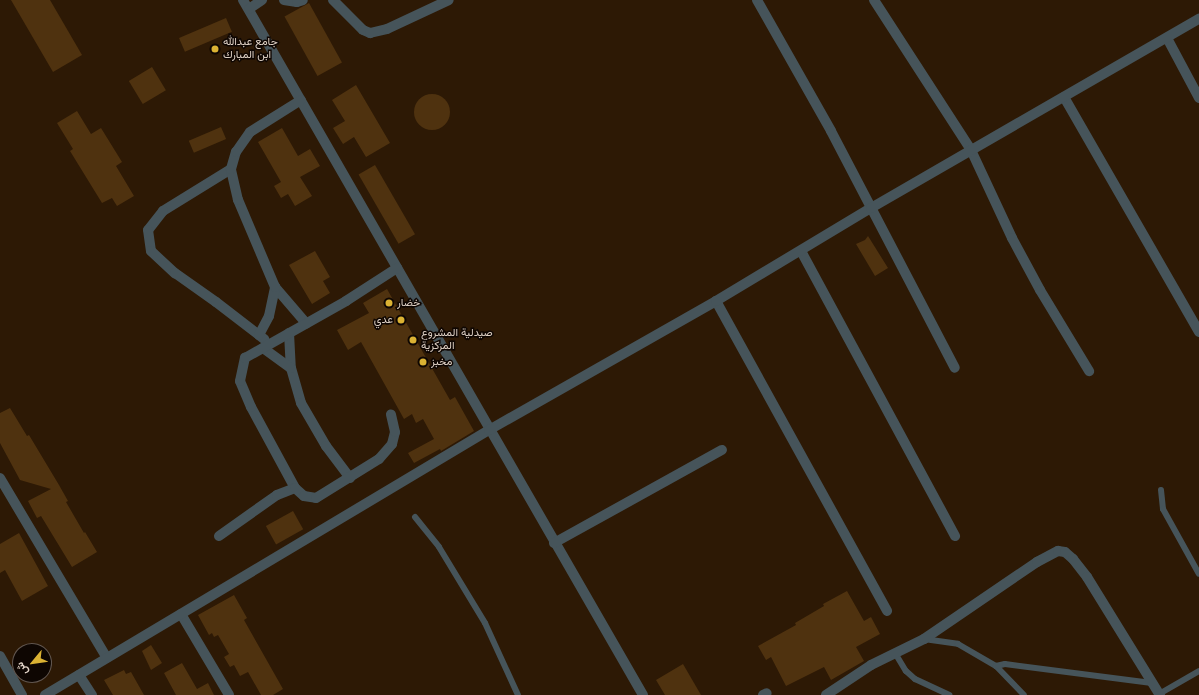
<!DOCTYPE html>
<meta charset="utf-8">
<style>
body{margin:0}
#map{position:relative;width:1199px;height:695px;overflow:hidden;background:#2d1905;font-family:Raleway,Vazirmatn,sans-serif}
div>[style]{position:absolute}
.building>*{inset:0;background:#4f320f;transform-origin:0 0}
.round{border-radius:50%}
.lane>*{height:6px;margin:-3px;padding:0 3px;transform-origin:3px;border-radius:3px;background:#46545a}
.street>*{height:10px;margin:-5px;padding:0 5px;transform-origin:5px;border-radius:5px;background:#46545a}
.dots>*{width:11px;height:11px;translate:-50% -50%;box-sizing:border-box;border:2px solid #0e0602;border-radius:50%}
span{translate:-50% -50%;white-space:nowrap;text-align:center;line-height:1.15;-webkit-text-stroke:3px #0e0602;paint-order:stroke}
.poi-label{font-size:11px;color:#dfd1c5}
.left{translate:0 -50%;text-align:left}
.right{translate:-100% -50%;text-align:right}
.north{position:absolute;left:12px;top:643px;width:40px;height:40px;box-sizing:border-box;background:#0e0602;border:1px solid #625750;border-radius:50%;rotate:241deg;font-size:11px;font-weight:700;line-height:16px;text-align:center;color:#dfd1c5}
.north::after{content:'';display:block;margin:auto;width:14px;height:18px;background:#dbb233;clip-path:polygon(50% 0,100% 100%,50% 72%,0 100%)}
</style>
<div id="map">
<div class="building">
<div style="clip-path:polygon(11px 0,50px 0,82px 55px,53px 72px)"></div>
<div style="left:309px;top:3px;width:68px;height:28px;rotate:61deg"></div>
<div style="left:226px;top:18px;width:15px;height:51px;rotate:67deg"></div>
<div style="left:152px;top:67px;width:27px;height:27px;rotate:59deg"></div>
<div style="clip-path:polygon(356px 85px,390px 143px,366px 157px,354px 137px,343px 144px,333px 128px,345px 121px,332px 100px)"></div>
<div class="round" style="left:414px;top:94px;width:36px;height:36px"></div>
<div style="clip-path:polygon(77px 111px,91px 134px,101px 128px,122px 162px,116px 166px,134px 196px,117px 206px,112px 198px,102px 203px,70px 151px,73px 149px,57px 123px)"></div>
<div style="left:221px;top:127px;width:13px;height:35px;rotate:67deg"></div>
<div style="clip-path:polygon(282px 128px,298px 156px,310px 149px,320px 166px,300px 177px,312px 196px,295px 206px,288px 194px,281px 198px,274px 186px,281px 182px,258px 142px)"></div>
<div style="left:375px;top:165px;width:80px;height:19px;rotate:60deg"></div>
<div style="clip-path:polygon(868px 236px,888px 268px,875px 276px,856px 244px,865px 240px)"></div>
<div style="clip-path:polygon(315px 251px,330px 277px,323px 281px,330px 293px,312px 304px,289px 265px)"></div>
<div style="clip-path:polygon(387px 289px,450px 400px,455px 397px,474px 431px,441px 451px,440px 449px,414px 463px,408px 453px,434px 439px,423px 419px,416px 423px,412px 414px,404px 419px,361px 342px,348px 350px,337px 330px,369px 313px,363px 303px)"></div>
<div style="clip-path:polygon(10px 408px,27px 436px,29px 435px,59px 485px,68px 501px,66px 502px,84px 533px,85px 532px,97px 552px,72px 567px,41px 516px,37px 518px,28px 501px,51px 489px,20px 480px,0 443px,0 413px)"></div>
<div style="left:293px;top:511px;width:21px;height:31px;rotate:61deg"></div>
<div style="clip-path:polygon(19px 533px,48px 586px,22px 601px,5px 570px,0 573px,0 544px)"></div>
<div style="clip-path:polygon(847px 591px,864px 621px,871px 617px,880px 634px,856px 647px,864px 661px,831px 680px,824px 667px,786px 686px,771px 657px,766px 660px,758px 646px,796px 625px,795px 623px,824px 606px,823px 604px)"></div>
<div style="clip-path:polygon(234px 595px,247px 618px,244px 620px,283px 689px,273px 695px,261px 695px,248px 672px,240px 676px,234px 665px,230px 667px,224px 657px,229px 654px,218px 635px,214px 637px,212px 633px,209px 635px,198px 615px)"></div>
<div style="clip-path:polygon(151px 645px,162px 663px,151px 670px,142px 651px)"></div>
<div style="clip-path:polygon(182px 663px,197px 689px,208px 683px,214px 695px,176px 695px,164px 673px)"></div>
<div style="clip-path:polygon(683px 664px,701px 695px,665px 695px,656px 680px)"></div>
<div style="clip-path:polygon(124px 670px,126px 674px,131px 672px,144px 695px,113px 695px,104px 680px)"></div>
</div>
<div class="lane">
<div style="left:1161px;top:490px;width:19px;rotate:84deg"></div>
<div style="left:1163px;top:509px;width:74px;rotate:61deg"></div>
<div style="left:415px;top:517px;width:38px;rotate:51deg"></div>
<div style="left:439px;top:547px;width:89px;rotate:58.8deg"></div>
<div style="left:485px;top:623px;width:79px;rotate:65.4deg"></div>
<div style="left:924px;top:639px;width:34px;rotate:8deg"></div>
<div style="left:958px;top:644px;width:44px;rotate:30.1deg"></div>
<div style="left:996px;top:666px;width:40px;rotate:46deg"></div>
<div style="left:895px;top:653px;width:21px;rotate:59deg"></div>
<div style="left:906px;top:671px;width:12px;rotate:42deg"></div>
<div style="left:915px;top:679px;width:38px;rotate:25deg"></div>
<div style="left:996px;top:666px;width:9px;rotate:-13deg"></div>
<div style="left:1005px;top:664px;width:148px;rotate:7.4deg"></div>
<div style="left:1159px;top:694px;width:46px;rotate:-29.9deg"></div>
</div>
<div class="street">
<div style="left:243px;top:0;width:802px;rotate:60.08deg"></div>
<div style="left:284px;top:0;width:13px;rotate:9deg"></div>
<div style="left:297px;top:2px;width:6px;rotate:-18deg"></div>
<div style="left:333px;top:0;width:42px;rotate:45deg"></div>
<div style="left:363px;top:30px;width:8px;rotate:23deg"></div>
<div style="left:370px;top:33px;width:17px;rotate:-13deg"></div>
<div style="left:387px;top:29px;width:68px;rotate:-25.1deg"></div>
<div style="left:757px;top:0;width:150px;rotate:60.5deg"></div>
<div style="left:831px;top:131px;width:267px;rotate:62.4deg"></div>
<div style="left:874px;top:0;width:179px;rotate:57.1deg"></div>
<div style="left:971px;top:150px;width:97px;rotate:65deg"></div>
<div style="left:1012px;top:238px;width:59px;rotate:61.7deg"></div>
<div style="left:1040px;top:290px;width:95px;rotate:58.8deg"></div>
<div style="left:249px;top:9px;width:16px;rotate:-35deg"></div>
<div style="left:1167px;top:38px;width:68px;rotate:61.9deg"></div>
<div style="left:1064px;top:97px;width:271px;rotate:60.1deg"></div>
<div style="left:231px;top:169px;width:80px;rotate:148.3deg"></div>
<div style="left:163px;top:211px;width:24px;rotate:128deg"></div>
<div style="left:148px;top:230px;width:21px;rotate:82deg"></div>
<div style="left:151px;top:251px;width:33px;rotate:43deg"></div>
<div style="left:175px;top:273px;width:50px;rotate:35.3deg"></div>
<div style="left:216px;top:302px;width:61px;rotate:37.6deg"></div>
<div style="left:801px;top:251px;width:324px;rotate:61.6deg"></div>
<div style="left:275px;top:287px;width:48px;rotate:49.3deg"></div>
<div style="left:716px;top:301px;width:354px;rotate:61.1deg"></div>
<div style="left:289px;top:333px;width:35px;rotate:87deg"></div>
<div style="left:291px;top:368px;width:36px;rotate:74deg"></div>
<div style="left:301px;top:403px;width:50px;rotate:59.8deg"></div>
<div style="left:326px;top:446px;width:40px;rotate:53deg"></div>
<div style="left:259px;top:335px;width:21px;rotate:-62deg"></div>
<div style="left:269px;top:316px;width:30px;rotate:-78deg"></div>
<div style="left:275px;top:287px;width:95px;rotate:-113deg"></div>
<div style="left:238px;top:200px;width:32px;rotate:-103deg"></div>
<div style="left:231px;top:169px;width:18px;rotate:-74deg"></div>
<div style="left:236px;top:152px;width:24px;rotate:-55deg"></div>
<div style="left:250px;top:132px;width:60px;rotate:-32.1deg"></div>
<div style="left:263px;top:348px;width:34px;rotate:36deg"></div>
<div style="left:0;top:478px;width:209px;rotate:59.3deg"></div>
<div style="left:295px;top:488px;width:92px;rotate:-118.5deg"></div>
<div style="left:251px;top:407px;width:28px;rotate:-113deg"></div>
<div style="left:240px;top:381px;width:24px;rotate:-78deg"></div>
<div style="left:245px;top:358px;width:116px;rotate:-29.4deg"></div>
<div style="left:346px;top:301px;width:61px;rotate:-32.9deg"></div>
<div style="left:219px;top:536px;width:71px;rotate:-35.3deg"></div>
<div style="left:277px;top:495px;width:19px;rotate:-21deg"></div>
<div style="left:295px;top:488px;width:12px;rotate:42deg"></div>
<div style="left:304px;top:496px;width:12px;rotate:9deg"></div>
<div style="left:316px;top:498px;width:74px;rotate:-31.8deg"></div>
<div style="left:379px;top:459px;width:20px;rotate:-49deg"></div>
<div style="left:392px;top:444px;width:12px;rotate:-76deg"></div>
<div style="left:395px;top:432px;width:18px;rotate:-103deg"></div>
<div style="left:554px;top:543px;width:192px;rotate:-29deg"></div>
<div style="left:181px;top:614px;width:94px;rotate:59.3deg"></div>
<div style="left:0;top:656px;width:45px;rotate:60.6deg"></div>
<div style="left:79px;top:675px;width:24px;rotate:57deg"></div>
<div style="left:45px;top:695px;width:517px;rotate:-30.83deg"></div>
<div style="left:489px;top:430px;width:261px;rotate:-29.6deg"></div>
<div style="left:716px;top:301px;width:181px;rotate:-31deg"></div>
<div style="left:871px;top:208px;width:379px;rotate:-30deg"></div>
<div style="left:763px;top:695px;width:4px;rotate:-27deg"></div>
<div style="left:826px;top:695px;width:54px;rotate:-33.7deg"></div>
<div style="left:871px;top:665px;width:59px;rotate:-26.1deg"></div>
<div style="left:924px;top:639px;width:137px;rotate:-34.3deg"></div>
<div style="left:1037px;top:562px;width:24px;rotate:-28deg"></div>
<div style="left:1058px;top:551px;width:7px;rotate:8deg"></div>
<div style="left:1065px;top:552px;width:11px;rotate:41deg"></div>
<div style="left:1073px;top:559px;width:23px;rotate:52deg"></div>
<div style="left:1087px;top:577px;width:139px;rotate:58.3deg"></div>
</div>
<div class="dots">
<div style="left:215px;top:49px;background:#dbb233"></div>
<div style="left:389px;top:303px;background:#dbb233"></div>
<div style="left:401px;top:320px;background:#dbb233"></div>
<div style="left:413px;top:340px;background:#dbb233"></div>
<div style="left:423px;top:362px;background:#dbb233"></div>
</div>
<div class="poi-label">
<span class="left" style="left:223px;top:49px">جامع عبدالله<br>ابن المبارك</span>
<span class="left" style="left:397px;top:303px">خضار</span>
<span class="right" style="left:393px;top:320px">عدي</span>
<span class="left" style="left:421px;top:340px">صيدلية المشروع<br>المركزية</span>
<span class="left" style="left:431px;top:362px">مخبز</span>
</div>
<div class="north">ش</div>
</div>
